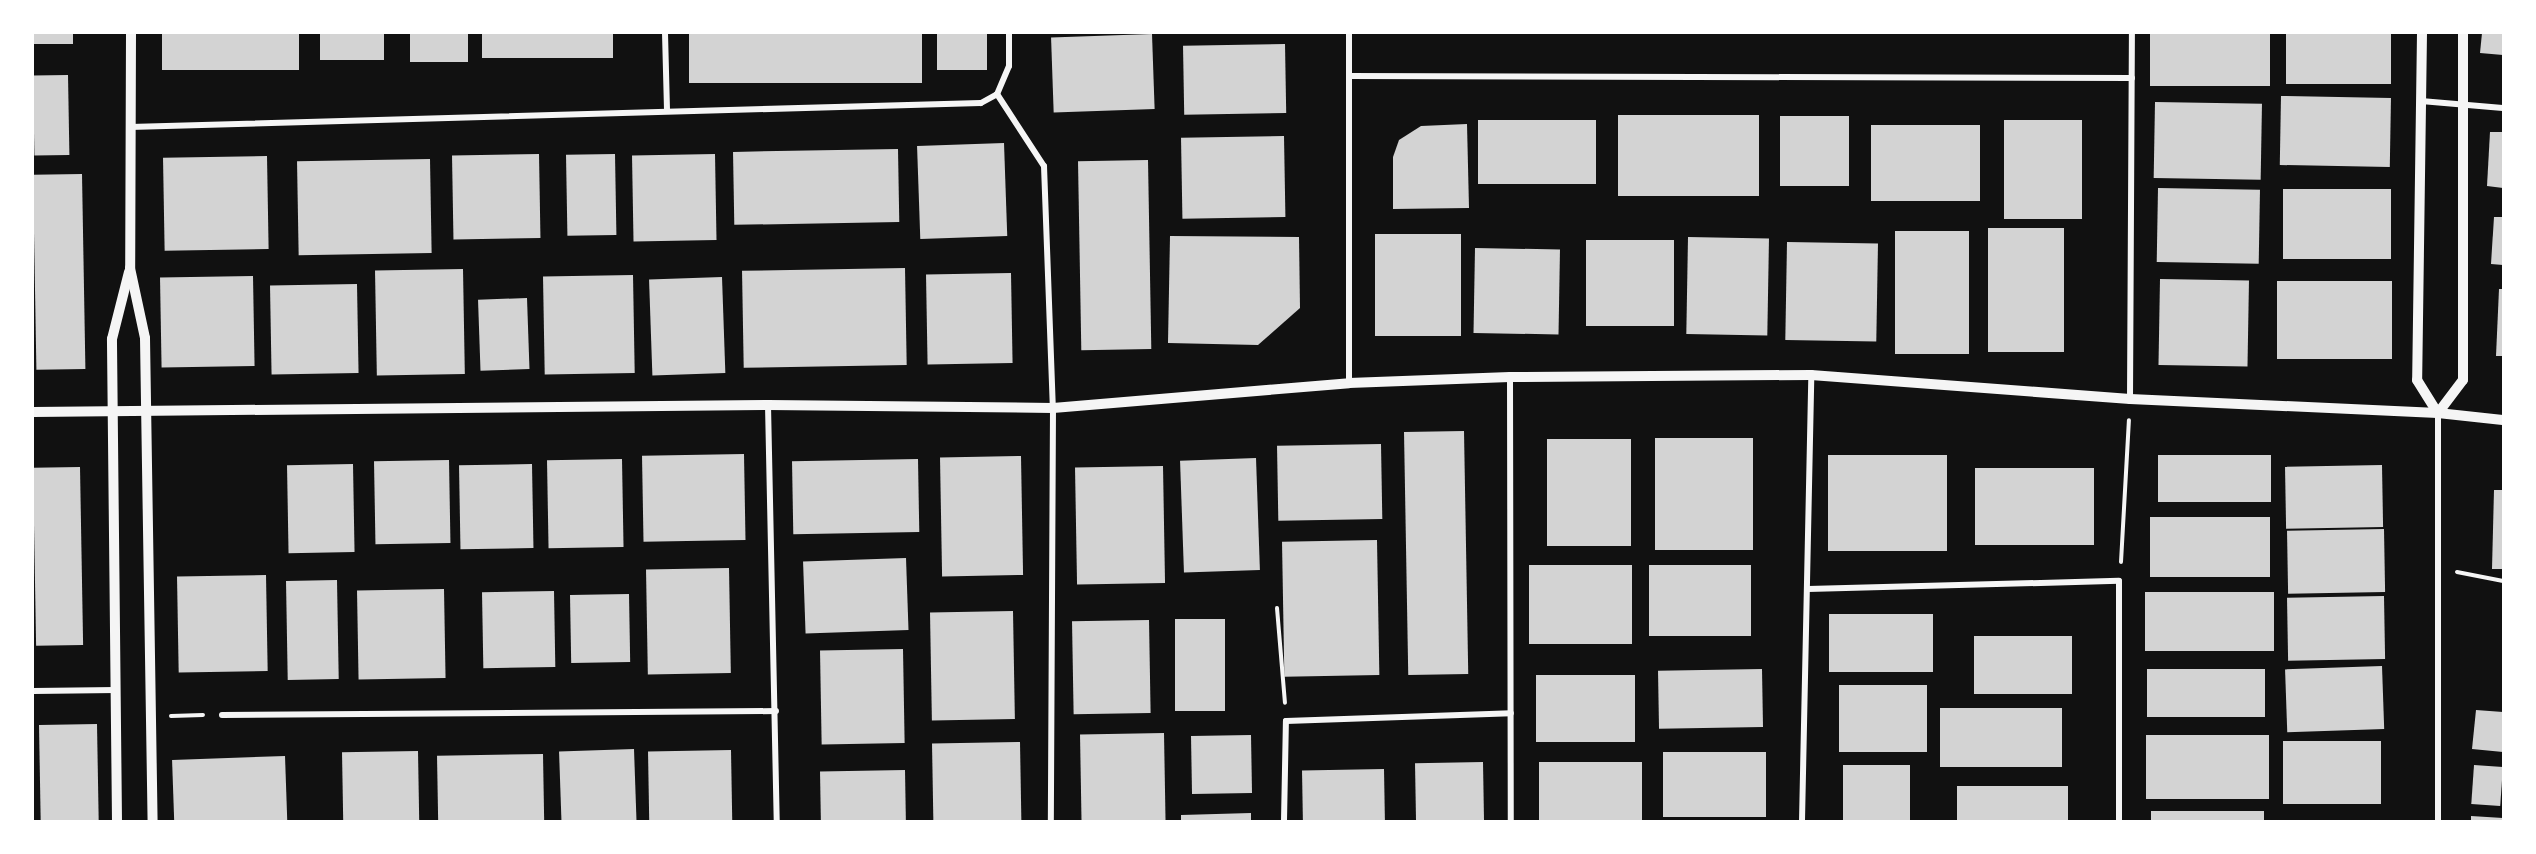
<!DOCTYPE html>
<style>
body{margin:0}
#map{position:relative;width:2536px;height:854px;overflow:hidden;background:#111;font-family:Figtree,sans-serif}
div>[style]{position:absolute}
.building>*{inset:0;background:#d3d3d3;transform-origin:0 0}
.path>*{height:4px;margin:-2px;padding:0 2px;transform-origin:2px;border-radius:2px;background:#f5f5f5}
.minor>*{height:6px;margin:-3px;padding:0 3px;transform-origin:3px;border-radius:3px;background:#f5f5f5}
.tertiary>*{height:10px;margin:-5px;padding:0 5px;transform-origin:5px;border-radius:5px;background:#f5f5f5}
span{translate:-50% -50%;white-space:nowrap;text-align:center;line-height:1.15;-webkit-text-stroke:5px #fff;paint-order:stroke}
.frame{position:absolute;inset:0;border:34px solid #fff;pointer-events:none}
</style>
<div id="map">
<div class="building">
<div style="left:33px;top:33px;width:40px;height:11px"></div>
<div style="left:162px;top:33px;width:137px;height:37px"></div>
<div style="left:320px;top:33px;width:64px;height:27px"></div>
<div style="left:410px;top:33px;width:58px;height:29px"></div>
<div style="left:482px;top:33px;width:131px;height:25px"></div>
<div style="left:689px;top:33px;width:233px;height:50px"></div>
<div style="left:937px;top:33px;width:50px;height:37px"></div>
<div style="left:2150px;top:33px;width:120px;height:53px"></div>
<div style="left:2286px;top:33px;width:105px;height:51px"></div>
<div style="clip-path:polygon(2482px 33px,2503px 33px,2503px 55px,2480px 53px)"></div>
<div style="left:1152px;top:34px;width:75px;height:101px;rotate:88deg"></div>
<div style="left:1285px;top:44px;width:69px;height:102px;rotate:89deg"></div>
<div style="left:68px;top:75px;width:80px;height:35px;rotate:89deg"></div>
<div style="left:2281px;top:96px;width:110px;height:69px;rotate:1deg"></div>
<div style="left:2155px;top:102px;width:107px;height:76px;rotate:1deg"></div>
<div style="left:1618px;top:115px;width:141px;height:81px"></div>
<div style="left:1780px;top:116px;width:69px;height:70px"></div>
<div style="left:1478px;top:120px;width:118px;height:64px"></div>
<div style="left:2004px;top:120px;width:78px;height:99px"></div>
<div style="clip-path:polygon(1467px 124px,1469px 208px,1393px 209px,1393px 157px,1399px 140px,1421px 126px)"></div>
<div style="left:1871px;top:125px;width:109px;height:76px"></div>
<div style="clip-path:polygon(2490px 132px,2503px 132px,2503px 188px,2487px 186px)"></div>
<div style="left:1284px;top:136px;width:81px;height:103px;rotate:89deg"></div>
<div style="left:1004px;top:143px;width:93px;height:87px;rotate:88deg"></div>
<div style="left:898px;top:149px;width:73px;height:165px;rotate:89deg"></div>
<div style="left:539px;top:154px;width:84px;height:87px;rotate:89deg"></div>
<div style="left:615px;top:154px;width:81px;height:49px;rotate:89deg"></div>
<div style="left:715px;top:154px;width:86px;height:83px;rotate:89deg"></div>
<div style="left:267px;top:156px;width:93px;height:104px;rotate:89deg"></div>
<div style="left:430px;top:159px;width:94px;height:133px;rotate:89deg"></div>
<div style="left:1148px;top:160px;width:189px;height:70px;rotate:89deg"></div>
<div style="left:82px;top:174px;width:195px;height:49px;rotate:89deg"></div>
<div style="left:2158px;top:188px;width:102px;height:74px;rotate:1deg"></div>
<div style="left:2283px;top:189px;width:108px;height:70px"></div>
<div style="clip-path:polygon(2494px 217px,2503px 217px,2503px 265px,2491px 264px)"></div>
<div style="left:1988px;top:228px;width:76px;height:124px"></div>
<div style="left:1969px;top:231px;width:123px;height:74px;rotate:90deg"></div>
<div style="left:1375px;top:234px;width:86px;height:102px"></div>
<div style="clip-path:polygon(1170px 236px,1299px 237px,1300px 308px,1258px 345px,1168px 343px)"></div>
<div style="left:1688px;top:237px;width:81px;height:97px;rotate:1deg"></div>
<div style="left:1586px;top:240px;width:88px;height:86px"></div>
<div style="left:1787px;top:242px;width:91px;height:98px;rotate:1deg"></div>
<div style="left:1475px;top:248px;width:85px;height:85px;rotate:1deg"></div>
<div style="left:905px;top:268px;width:97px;height:163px;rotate:89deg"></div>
<div style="left:463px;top:269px;width:105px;height:88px;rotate:89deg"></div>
<div style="left:1011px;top:273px;width:90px;height:85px;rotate:89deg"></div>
<div style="left:633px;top:275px;width:98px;height:90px;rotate:89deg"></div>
<div style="left:253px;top:276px;width:90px;height:93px;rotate:89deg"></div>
<div style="left:722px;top:277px;width:96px;height:73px;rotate:88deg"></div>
<div style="left:2160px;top:279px;width:89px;height:86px;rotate:1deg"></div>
<div style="left:2277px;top:281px;width:115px;height:78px"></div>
<div style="left:357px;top:284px;width:89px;height:87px;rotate:89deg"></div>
<div style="clip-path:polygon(2499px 289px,2503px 289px,2503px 356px,2496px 356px)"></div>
<div style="left:527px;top:298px;width:71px;height:49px;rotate:88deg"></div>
<div style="left:1464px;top:431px;width:243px;height:60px;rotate:89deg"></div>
<div style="left:1655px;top:438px;width:98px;height:112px"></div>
<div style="left:1547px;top:439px;width:84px;height:107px"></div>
<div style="left:1381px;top:444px;width:75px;height:104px;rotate:89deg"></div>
<div style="left:744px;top:454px;width:86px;height:102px;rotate:89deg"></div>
<div style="left:1947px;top:455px;width:96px;height:119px;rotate:90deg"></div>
<div style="left:2271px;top:455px;width:47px;height:113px;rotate:90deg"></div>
<div style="left:1021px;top:456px;width:119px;height:81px;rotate:89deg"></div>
<div style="left:1256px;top:458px;width:112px;height:76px;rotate:88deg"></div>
<div style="left:622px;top:459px;width:88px;height:75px;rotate:89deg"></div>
<div style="left:918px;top:459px;width:73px;height:126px;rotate:89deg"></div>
<div style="left:449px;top:460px;width:83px;height:75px;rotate:89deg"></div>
<div style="left:353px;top:464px;width:88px;height:66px;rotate:89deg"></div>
<div style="left:532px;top:464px;width:84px;height:73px;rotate:89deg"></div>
<div style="left:2382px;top:465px;width:62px;height:97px;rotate:89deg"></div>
<div style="left:1163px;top:466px;width:117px;height:88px;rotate:89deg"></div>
<div style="left:80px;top:467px;width:178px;height:47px;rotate:89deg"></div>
<div style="left:1975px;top:468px;width:119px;height:77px"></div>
<div style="clip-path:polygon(2494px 490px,2503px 490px,2503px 569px,2492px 569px)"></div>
<div style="left:2150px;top:517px;width:120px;height:60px"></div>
<div style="left:2384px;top:529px;width:63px;height:97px;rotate:89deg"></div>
<div style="left:1377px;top:540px;width:135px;height:95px;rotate:89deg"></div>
<div style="left:906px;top:558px;width:72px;height:103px;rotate:88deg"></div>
<div style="left:1529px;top:565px;width:103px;height:79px"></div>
<div style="left:1751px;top:565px;width:71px;height:102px;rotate:90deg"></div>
<div style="left:729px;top:568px;width:105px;height:83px;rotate:89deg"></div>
<div style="left:266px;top:575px;width:96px;height:89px;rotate:89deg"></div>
<div style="left:337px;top:580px;width:99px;height:51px;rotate:89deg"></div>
<div style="left:444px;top:589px;width:89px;height:87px;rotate:89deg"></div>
<div style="left:554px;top:591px;width:76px;height:72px;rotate:89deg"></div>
<div style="left:2145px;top:592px;width:129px;height:59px"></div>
<div style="left:629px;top:594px;width:68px;height:59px;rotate:89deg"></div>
<div style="left:2384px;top:596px;width:63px;height:97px;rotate:89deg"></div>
<div style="left:1013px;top:611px;width:108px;height:83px;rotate:89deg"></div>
<div style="left:1829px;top:614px;width:104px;height:58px"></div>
<div style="left:1175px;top:619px;width:50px;height:92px"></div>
<div style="left:1149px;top:620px;width:93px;height:77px;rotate:89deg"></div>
<div style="left:2072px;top:636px;width:58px;height:98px;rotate:90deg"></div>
<div style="left:903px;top:649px;width:94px;height:83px;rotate:89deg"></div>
<div style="left:2382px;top:666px;width:63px;height:97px;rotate:88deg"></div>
<div style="left:1762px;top:669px;width:58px;height:104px;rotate:89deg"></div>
<div style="left:2147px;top:669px;width:118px;height:48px"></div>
<div style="left:1536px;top:675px;width:99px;height:67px"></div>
<div style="left:1839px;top:685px;width:88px;height:67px"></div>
<div style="left:2062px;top:708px;width:59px;height:122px;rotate:90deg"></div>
<div style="clip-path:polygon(2476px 710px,2503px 712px,2503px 752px,2472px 749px)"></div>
<div style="left:97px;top:724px;width:97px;height:58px;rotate:89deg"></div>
<div style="left:1164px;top:733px;width:88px;height:84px;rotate:89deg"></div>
<div style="left:1251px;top:735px;width:58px;height:60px;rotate:89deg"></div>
<div style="left:2269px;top:735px;width:64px;height:123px;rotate:90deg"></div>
<div style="left:2381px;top:741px;width:63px;height:98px;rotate:90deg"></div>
<div style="left:1020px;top:742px;width:79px;height:88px;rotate:89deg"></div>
<div style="left:634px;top:749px;width:72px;height:75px;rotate:88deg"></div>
<div style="left:731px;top:750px;width:71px;height:83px;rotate:89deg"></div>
<div style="left:418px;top:751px;width:70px;height:76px;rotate:89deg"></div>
<div style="left:1663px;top:752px;width:103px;height:65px"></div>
<div style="left:543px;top:754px;width:67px;height:106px;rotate:89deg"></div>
<div style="left:285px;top:756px;width:65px;height:113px;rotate:88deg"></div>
<div style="left:1483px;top:762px;width:59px;height:68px;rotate:89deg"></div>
<div style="left:1539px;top:762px;width:103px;height:59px"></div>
<div style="left:1910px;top:765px;width:56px;height:67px;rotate:90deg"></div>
<div style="left:2474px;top:765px;width:29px;height:39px;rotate:4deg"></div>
<div style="left:1384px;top:769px;width:52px;height:82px;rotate:89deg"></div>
<div style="left:905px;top:770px;width:51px;height:85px;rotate:89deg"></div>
<div style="left:2068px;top:786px;width:35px;height:111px;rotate:90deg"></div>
<div style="left:2151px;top:811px;width:113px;height:10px"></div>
<div style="clip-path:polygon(1251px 813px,1251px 821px,1181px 821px,1181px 815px)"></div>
<div style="clip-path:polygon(2471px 816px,2503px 818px,2503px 821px,2471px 821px)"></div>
</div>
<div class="path">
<div style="left:2121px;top:562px;width:142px;rotate:-86.8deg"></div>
<div style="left:2457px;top:572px;width:47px;rotate:11.1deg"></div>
<div style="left:1277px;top:608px;width:95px;rotate:85.2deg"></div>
<div style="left:171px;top:716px;width:32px;rotate:-2deg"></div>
</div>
<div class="minor">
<div style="left:665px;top:33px;width:78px;rotate:88.5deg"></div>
<div style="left:1009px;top:33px;width:33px;rotate:90deg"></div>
<div style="left:1009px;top:66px;width:30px;rotate:113deg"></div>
<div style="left:997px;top:94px;width:86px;rotate:56.9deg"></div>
<div style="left:1044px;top:166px;width:242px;rotate:87.9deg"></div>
<div style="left:1053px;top:408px;width:413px;rotate:90.3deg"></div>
<div style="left:1349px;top:33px;width:350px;rotate:90deg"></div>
<div style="left:1349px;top:76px;width:783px;rotate:0.15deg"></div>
<div style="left:2421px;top:101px;width:82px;rotate:4.9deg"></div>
<div style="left:130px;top:127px;width:851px;rotate:-1.62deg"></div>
<div style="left:981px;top:103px;width:18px;rotate:-29deg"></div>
<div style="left:1510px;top:377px;width:444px;rotate:89.9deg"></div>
<div style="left:2130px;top:399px;width:366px;rotate:-89.7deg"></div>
<div style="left:768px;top:405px;width:416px;rotate:88.8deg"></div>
<div style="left:1808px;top:589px;width:311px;rotate:-1.5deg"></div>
<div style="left:2119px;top:581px;width:240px;rotate:90deg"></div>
<div style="left:33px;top:691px;width:83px;rotate:-0.7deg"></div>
<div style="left:222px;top:715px;width:554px;rotate:-0.41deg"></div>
<div style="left:1284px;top:821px;width:100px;rotate:-88.9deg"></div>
<div style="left:1286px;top:721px;width:225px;rotate:-2deg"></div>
<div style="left:1802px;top:821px;width:446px;rotate:-88.8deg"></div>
<div style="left:2438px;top:821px;width:408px;rotate:-90deg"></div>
</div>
<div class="tertiary">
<div style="left:131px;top:33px;width:235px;rotate:90.2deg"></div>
<div style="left:130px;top:268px;width:72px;rotate:77.9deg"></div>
<div style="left:145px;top:338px;width:483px;rotate:89.1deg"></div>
<div style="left:2422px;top:33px;width:347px;rotate:90.8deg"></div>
<div style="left:2417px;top:380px;width:39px;rotate:58deg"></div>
<div style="left:33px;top:412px;width:735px;rotate:-0.55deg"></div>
<div style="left:768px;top:405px;width:285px;rotate:0.6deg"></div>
<div style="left:1053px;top:408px;width:297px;rotate:-4.8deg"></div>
<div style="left:1349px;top:383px;width:161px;rotate:-2.1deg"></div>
<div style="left:1510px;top:377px;width:301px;rotate:-0.4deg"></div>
<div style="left:1811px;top:375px;width:320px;rotate:4.3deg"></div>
<div style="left:2130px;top:399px;width:308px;rotate:2.6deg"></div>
<div style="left:2438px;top:413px;width:65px;rotate:6.1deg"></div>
<div style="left:2438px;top:413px;width:41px;rotate:-52.9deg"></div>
<div style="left:2463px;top:380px;width:347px;rotate:-90deg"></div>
<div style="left:117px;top:821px;width:482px;rotate:-90.6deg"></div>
<div style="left:112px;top:339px;width:69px;rotate:-75.8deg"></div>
</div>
<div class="frame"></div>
</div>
